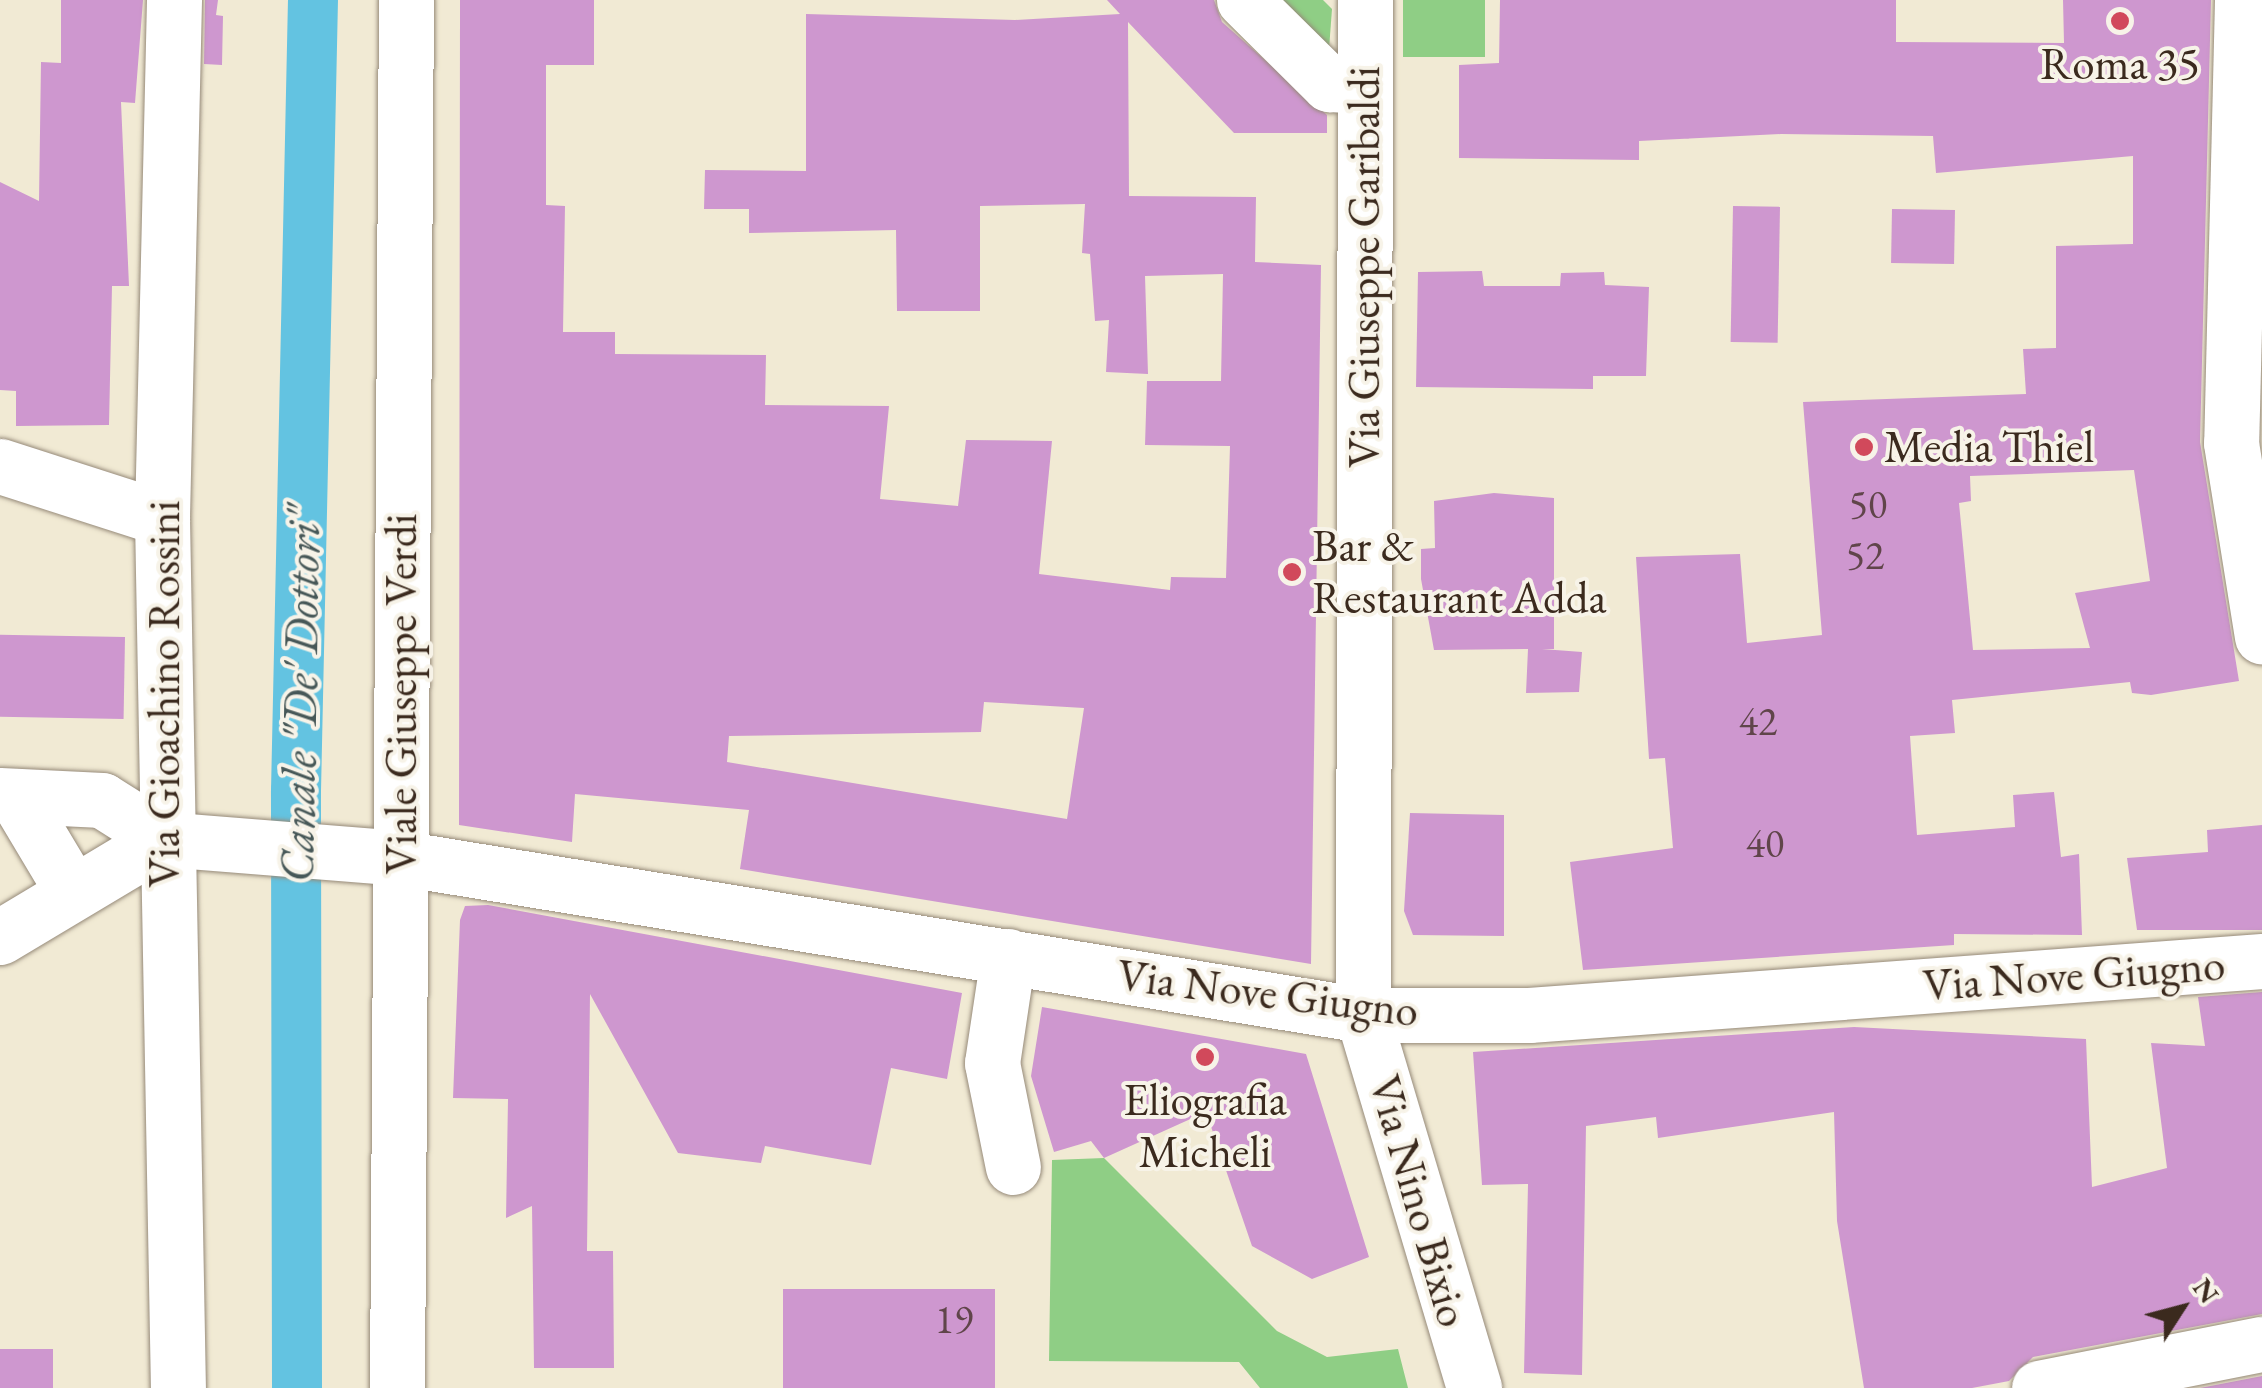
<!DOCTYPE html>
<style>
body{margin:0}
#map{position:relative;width:2262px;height:1388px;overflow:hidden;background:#f1ead4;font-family:"EB Garamond",serif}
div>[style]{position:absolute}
.green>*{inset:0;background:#8fce85;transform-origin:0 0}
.canal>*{height:50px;margin:-25px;padding:0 25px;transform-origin:25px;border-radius:25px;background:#63c3e1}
.building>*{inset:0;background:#ce97cf;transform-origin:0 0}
.roads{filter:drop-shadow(0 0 2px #968a79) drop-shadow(0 0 2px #968a79)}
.minor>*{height:55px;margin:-27.5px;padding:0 27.5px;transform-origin:27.5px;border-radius:27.5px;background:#fff}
.major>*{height:55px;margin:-27.5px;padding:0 27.5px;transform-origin:27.5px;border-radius:27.5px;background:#fff}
.dots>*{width:28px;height:28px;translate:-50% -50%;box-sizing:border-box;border:5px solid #f7f3e8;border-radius:50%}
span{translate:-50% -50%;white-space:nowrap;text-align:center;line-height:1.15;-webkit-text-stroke:8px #f7f3e8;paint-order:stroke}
.number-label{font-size:40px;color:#60454a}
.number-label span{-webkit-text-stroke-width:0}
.poi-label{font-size:45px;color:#3b2a1e}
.left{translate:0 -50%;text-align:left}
.street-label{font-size:45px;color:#3b2a1e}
.water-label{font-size:48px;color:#475858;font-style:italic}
.north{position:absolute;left:2132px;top:1258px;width:100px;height:100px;-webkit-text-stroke:8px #f7f3e8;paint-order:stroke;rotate:54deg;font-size:28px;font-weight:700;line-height:40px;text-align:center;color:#3b2a1e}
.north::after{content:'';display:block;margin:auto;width:35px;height:45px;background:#3b2a1e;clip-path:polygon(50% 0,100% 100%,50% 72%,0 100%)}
</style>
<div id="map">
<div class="green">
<div style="clip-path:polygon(1250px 0,1323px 0,1332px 9px,1327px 76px)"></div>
<div style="left:1403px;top:0;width:82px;height:57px"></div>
<div style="clip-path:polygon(1104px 1158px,1277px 1331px,1327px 1357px,1398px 1349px,1408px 1388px,1260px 1388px,1239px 1362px,1049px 1361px,1052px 1160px)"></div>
</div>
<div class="canal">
<div style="left:297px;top:1388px;width:597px;rotate:-90.1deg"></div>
<div style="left:296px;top:791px;width:791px;rotate:-88.77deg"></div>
</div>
<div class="building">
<div style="clip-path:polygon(61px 0,143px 0,135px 103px,121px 102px,129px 286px,112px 286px,109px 425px,16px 426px,16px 391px,0 390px,0 182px,39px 201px,41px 62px,61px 63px)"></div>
<div style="clip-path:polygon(205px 0,218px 0,216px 15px,223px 16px,222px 65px,204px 64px)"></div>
<div style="clip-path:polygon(evenodd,460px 0,594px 0,594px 65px,546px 65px,546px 205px,565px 206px,563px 332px,615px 332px,615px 354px,766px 355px,765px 405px,889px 406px,880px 499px,958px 506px,966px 440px,1052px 441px,1039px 574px,1170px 590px,1171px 577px,1226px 578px,1230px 446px,1145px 445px,1147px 381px,1221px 381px,1223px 274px,1145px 276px,1148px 374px,1106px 372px,1109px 320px,1095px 321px,1090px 254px,1082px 253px,1085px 204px,980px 206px,980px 311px,897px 311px,896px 230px,749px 233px,749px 209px,704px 209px,705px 170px,806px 171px,806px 14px,1015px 20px,1120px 14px,1107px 0,1214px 0,1222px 22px,1327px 115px,1327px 133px,1234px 133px,1128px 22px,1129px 196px,1256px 197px,1255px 262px,1321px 265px,1311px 964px,740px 869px,749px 810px,575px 794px,572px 842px,459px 825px,460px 0,984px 702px,1084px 708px,1067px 819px,727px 762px,729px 736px,981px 732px,984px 702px)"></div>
<div style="clip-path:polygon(evenodd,1500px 0,1896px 0,1896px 42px,2064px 43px,2063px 0,2211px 0,2200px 442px,2239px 681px,2151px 695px,2132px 693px,2130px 682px,1952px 700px,1955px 733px,1910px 736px,1917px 835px,2015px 827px,2013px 795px,2054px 792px,2061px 857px,2079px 854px,2082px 935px,1954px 934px,1954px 945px,1583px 970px,1570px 862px,1673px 848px,1665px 758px,1649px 759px,1636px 557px,1740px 554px,1747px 643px,1822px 635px,1803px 402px,2026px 394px,2023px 349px,2056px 348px,2056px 246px,2133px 244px,2133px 156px,1936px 173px,1933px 136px,1781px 134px,1639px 141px,1639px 160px,1459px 158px,1459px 65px,1499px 63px,1500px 0,2134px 470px,2150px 581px,2075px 593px,2090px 648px,1973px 650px,1959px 503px,1971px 501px,1970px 476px,2134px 470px)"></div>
<div style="left:1733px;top:206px;width:47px;height:136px;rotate:1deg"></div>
<div style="left:1892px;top:209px;width:63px;height:54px;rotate:1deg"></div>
<div style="clip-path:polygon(1482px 271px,1484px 286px,1560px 286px,1561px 273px,1604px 272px,1605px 285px,1649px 287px,1646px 376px,1593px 376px,1593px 389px,1416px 387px,1418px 272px)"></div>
<div style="clip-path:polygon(1494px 493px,1554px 498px,1554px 649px,1542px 649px,1582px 652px,1579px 692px,1526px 693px,1528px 649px,1434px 650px,1421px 579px,1421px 549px,1435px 548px,1434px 501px)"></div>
<div style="left:125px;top:637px;width:82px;height:125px;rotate:91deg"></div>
<div style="clip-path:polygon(1410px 813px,1504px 815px,1504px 936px,1413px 935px,1404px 911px)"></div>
<div style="clip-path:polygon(2262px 825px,2262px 930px,2137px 930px,2127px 858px,2208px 852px,2207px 830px)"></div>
<div style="clip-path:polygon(488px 905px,962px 993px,947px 1079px,891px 1068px,871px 1165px,765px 1146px,761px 1163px,678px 1153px,590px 994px,587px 1251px,613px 1251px,614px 1368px,534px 1368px,532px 1206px,506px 1218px,508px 1099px,453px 1098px,460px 920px,465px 906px)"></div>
<div style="clip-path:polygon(2262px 992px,2262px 1314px,2033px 1357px,2009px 1381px,1972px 1388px,1864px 1388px,1837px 1221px,1834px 1112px,1658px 1138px,1656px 1117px,1586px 1126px,1582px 1375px,1524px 1373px,1528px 1184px,1482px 1185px,1473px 1052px,1854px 1027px,2086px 1039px,2092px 1187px,2167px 1168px,2151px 1043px,2205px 1046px,2198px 997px)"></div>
<div style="clip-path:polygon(1042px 1007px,1306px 1054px,1369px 1257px,1312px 1279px,1252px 1246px,1206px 1112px,1104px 1158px,1091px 1141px,1054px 1152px,1031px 1076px)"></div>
<div style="left:783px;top:1289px;width:212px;height:99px"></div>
<div style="left:0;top:1349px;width:53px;height:39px"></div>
<div style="clip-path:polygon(2262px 1376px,2262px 1388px,2200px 1388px)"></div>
</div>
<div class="roads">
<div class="minor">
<div style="left:174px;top:0;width:518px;rotate:91.33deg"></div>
<div style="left:162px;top:518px;width:870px;rotate:88.95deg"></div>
<div style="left:1244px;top:0;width:120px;rotate:44.7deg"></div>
<div style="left:1329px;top:84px;width:35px;rotate:3deg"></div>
<div style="left:1365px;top:0;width:1015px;rotate:90.11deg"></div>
<div style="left:1363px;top:1015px;width:389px;rotate:73.4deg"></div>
<div style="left:2242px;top:0;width:443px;rotate:91.4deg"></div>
<div style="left:2231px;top:443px;width:196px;rotate:80.9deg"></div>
<div style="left:0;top:466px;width:170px;rotate:17.8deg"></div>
<div style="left:0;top:795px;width:102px;rotate:2.8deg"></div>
<div style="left:102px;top:800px;width:73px;rotate:32.2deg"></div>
<div style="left:16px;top:797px;width:107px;rotate:59.1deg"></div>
<div style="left:0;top:937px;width:191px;rotate:-30.9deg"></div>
<div style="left:164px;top:839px;width:237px;rotate:4.6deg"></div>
<div style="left:400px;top:858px;width:976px;rotate:9.26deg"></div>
<div style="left:1363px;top:1015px;width:166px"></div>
<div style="left:1529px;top:1015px;width:735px;rotate:-4.21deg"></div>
<div style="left:1008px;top:956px;width:108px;rotate:98.5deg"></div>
<div style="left:992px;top:1063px;width:106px;rotate:78.6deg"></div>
<div style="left:2039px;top:1388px;width:227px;rotate:-11.2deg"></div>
</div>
<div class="major">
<div style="left:397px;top:1388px;width:1388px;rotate:-89.63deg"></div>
</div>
</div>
<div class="dots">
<div style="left:2120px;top:21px;background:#d1495b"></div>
<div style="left:1864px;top:447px;background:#d1495b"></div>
<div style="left:1292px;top:572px;background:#d1495b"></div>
<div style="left:1205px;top:1057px;background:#d1495b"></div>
</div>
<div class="number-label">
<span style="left:1868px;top:504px">50</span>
<span style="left:1865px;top:555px">52</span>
<span style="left:1758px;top:721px">42</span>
<span style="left:1765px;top:843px">40</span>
<span style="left:954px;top:1319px">19</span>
</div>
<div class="poi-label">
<span style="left:2120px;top:64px">Roma 35</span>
<span class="left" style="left:1884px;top:447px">Media Thiel</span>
<span class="left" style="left:1312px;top:572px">Bar &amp;<br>Restaurant Adda</span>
<span style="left:1205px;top:1126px">Eliografia<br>Micheli</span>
</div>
<div class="street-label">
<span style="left:1364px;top:267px;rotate:-90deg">Via Giuseppe Garibaldi</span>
<span style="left:164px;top:694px;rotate:-90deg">Via Gioachino Rossini</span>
<span style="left:401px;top:694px;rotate:-90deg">Viale Giuseppe Verdi</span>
<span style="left:2074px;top:975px;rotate:-4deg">Via Nove Giugno</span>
<span style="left:1268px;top:993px;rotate:7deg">Via Nove Giugno</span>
<span style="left:1419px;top:1201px;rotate:74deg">Via Nino Bixio</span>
</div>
<div class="water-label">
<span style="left:300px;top:694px;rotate:-89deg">Canale "De' Dottori"</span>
</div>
<div class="north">N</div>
</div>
